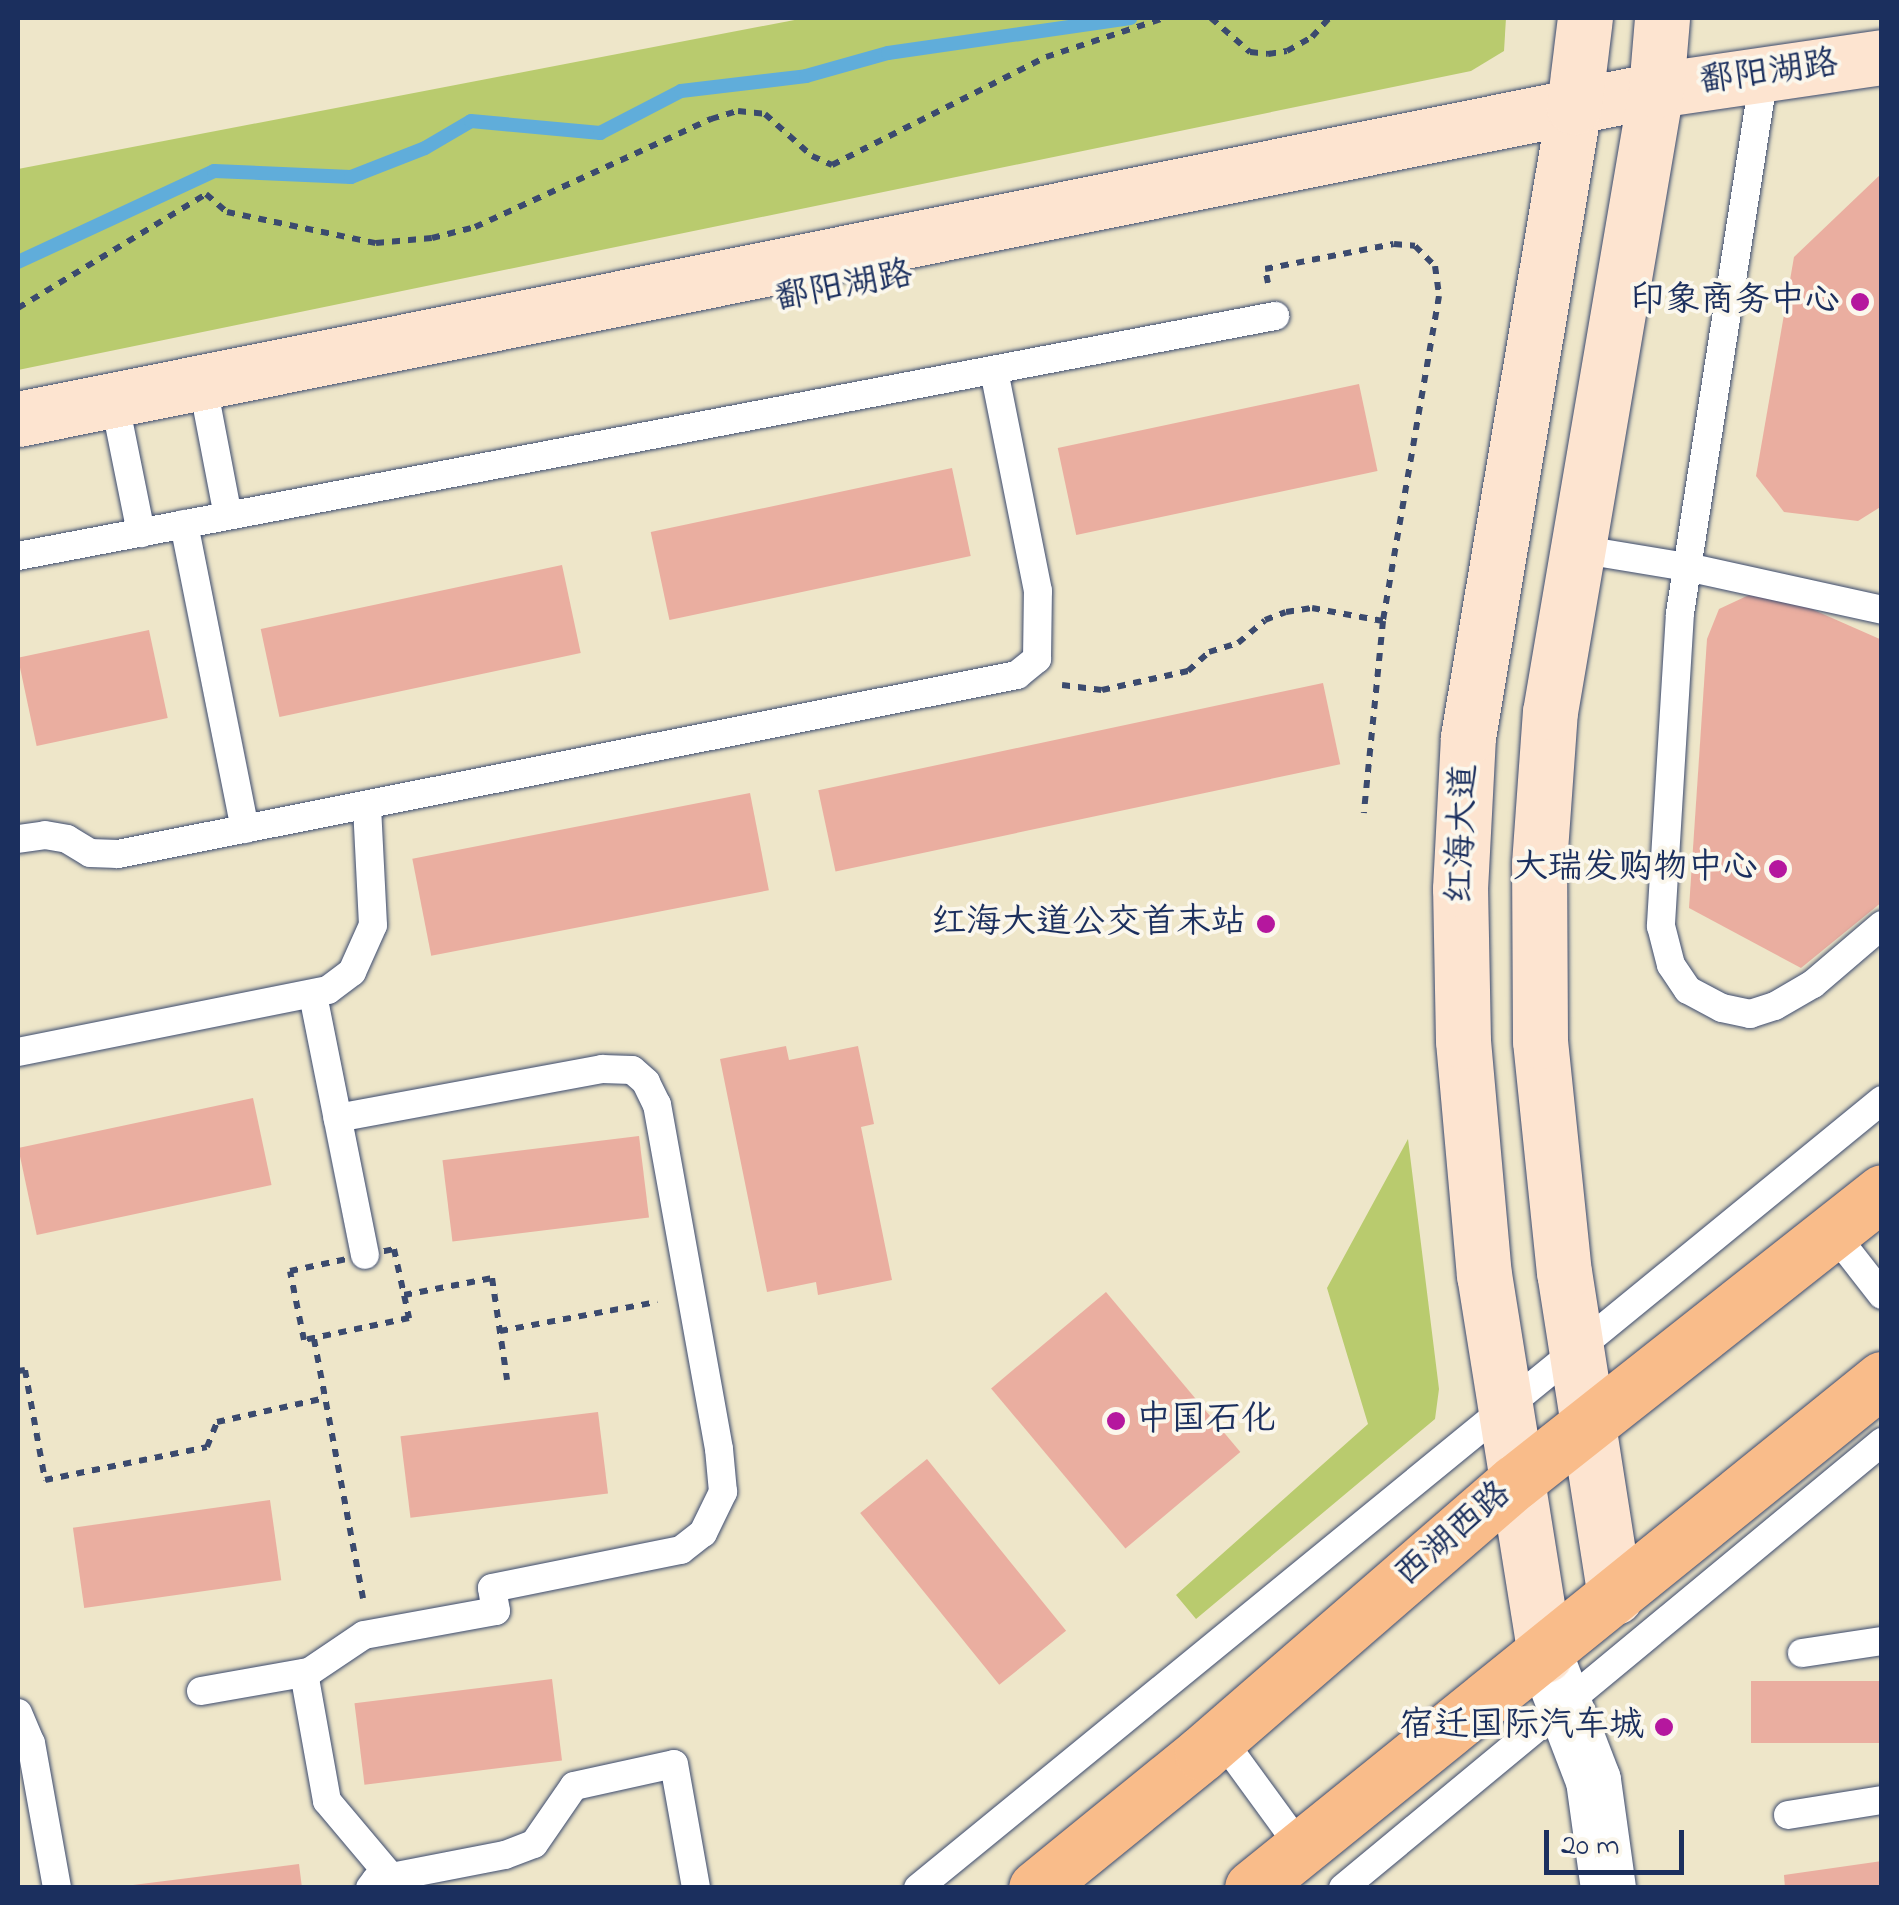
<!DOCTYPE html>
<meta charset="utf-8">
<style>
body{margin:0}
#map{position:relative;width:1899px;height:1905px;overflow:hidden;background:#eee6c9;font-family:"Indie Flower","LXGW WenKai TC",sans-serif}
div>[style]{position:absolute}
.green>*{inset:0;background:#b9cb6e}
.stream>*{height:14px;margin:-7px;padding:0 7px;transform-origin:7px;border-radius:7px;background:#60adda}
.building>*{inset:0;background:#eaaea0;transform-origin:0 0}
.path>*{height:6px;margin-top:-3px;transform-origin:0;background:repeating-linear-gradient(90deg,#3b4a6e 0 8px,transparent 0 16px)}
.roads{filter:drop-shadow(0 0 2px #3b4a6e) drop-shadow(0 0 2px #3b4a6e)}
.lane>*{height:28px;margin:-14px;padding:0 14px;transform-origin:14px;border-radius:14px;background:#fff}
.street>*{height:55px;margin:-27.5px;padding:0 27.5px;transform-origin:27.5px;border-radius:27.5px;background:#fff}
.secondary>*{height:55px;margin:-27.5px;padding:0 27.5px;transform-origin:27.5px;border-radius:27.5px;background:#fde4d0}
.primary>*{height:55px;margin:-27.5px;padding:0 27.5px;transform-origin:27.5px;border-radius:27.5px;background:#f9bc8a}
.dots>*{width:28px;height:28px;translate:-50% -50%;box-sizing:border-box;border:5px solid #fbf7ec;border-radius:50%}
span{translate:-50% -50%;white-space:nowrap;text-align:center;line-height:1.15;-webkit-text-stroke:8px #fbf7ec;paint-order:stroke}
.street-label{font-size:35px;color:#1b2f5e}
.poi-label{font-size:35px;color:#1b2f5e}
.right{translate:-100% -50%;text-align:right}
.left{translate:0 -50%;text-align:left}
.frame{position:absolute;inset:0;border:20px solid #1b2f5e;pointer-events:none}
.scale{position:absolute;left:1544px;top:1830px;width:140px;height:45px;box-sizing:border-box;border:5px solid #1b2f5e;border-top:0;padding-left:12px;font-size:30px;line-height:35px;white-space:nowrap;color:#1b2f5e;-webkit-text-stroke:8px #fbf7ec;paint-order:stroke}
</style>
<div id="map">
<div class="green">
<div style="clip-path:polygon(805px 18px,1506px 18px,1504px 51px,1471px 71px,18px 370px,18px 169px)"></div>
<div style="clip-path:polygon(1408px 1139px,1439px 1389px,1435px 1419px,1196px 1619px,1176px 1595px,1368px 1424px,1327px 1288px)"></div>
</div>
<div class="stream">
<div style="left:18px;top:262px;width:216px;rotate:-24.9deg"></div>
<div style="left:214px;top:171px;width:137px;rotate:2.5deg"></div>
<div style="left:351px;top:177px;width:79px;rotate:-21.4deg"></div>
<div style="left:425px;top:148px;width:53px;rotate:-30.4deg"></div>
<div style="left:471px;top:121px;width:130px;rotate:5.3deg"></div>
<div style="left:600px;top:133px;width:91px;rotate:-27.4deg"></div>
<div style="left:681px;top:91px;width:126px;rotate:-6.8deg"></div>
<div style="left:806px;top:76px;width:85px;rotate:-15.7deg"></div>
<div style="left:888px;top:53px;width:245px;rotate:-8.2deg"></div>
</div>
<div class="building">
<div style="clip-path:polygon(1882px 173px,1882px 506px,1858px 521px,1784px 512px,1756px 476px,1794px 257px)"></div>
<div style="left:1359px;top:384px;width:89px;height:308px;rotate:78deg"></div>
<div style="left:952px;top:468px;width:90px;height:308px;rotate:78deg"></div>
<div style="left:562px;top:565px;width:90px;height:308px;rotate:78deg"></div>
<div style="clip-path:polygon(1764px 588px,1882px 640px,1882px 902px,1801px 968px,1689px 908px,1707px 639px,1719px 609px)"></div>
<div style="left:149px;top:630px;width:90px;height:134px;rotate:78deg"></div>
<div style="left:1323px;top:683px;width:83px;height:516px;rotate:78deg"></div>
<div style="left:750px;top:793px;width:99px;height:344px;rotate:79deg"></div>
<div style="clip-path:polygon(786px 1046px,789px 1060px,858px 1046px,874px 1124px,861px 1127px,892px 1280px,818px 1295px,816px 1282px,767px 1292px,720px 1059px)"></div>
<div style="left:253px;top:1098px;width:89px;height:240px;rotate:78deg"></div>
<div style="left:639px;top:1136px;width:82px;height:198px;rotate:83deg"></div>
<div style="left:1106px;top:1292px;width:209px;height:150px;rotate:50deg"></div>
<div style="left:598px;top:1412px;width:82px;height:199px;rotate:83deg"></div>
<div style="left:927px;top:1459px;width:221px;height:86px;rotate:51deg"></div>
<div style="left:270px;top:1500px;width:81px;height:199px;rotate:82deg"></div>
<div style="left:552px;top:1679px;width:82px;height:199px;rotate:83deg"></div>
<div style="left:1882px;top:1681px;width:62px;height:131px;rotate:90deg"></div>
<div style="clip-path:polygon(1882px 1861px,1882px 1888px,1785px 1888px,1784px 1875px)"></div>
<div style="clip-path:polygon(299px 1864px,302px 1888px,133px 1888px,133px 1885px)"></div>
</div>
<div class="path">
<div style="left:1211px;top:18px;width:52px;rotate:41.1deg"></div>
<div style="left:1250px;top:52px;width:18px;rotate:6deg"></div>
<div style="left:1268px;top:54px;width:19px;rotate:-9deg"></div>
<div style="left:1287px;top:51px;width:29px;rotate:-29deg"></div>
<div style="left:1312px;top:37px;width:25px;rotate:-48deg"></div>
<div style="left:1268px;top:283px;width:14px;rotate:-102deg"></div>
<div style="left:1265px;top:269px;width:131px;rotate:-11deg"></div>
<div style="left:1394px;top:244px;width:21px;rotate:5deg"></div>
<div style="left:1415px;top:246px;width:28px;rotate:45deg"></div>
<div style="left:1435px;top:266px;width:30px;rotate:82deg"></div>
<div style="left:1439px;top:296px;width:330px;rotate:99.8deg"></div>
<div style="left:1383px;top:621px;width:193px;rotate:95.7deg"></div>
<div style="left:18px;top:308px;width:220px;rotate:-31.2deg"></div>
<div style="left:206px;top:194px;width:28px;rotate:41deg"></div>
<div style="left:227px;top:212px;width:152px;rotate:11.8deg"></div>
<div style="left:376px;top:243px;width:56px;rotate:-5.1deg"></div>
<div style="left:432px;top:238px;width:44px;rotate:-14.3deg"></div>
<div style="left:475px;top:227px;width:260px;rotate:-24.6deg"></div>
<div style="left:711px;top:119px;width:28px;rotate:-17deg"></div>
<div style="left:738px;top:111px;width:27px;rotate:6deg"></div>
<div style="left:765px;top:114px;width:63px;rotate:41.8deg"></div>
<div style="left:812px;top:156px;width:22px;rotate:24deg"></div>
<div style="left:832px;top:165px;width:240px;rotate:-26.8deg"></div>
<div style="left:1046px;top:57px;width:124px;rotate:-18.3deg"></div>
<div style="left:1062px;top:685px;width:40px;rotate:7.1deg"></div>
<div style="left:1102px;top:690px;width:88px;rotate:-12.5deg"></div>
<div style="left:1188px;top:671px;width:28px;rotate:-42deg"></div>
<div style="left:1209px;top:652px;width:30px;rotate:-17deg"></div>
<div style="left:1238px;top:643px;width:35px;rotate:-40deg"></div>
<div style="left:1265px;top:620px;width:22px;rotate:-21deg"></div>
<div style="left:1286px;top:612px;width:26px;rotate:-9deg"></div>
<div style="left:1312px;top:608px;width:72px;rotate:10.4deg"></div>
<div style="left:394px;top:1249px;width:71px;rotate:77.7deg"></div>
<div style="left:409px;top:1318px;width:107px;rotate:168.2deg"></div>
<div style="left:304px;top:1340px;width:70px;rotate:-101.5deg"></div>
<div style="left:290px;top:1271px;width:106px;rotate:-11.9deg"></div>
<div style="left:404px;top:1295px;width:90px;rotate:-10.9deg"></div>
<div style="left:492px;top:1278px;width:103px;rotate:81.6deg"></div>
<div style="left:500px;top:1331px;width:160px;rotate:-10.5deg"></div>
<div style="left:314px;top:1339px;width:264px;rotate:79.3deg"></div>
<div style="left:18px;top:1371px;width:7px;rotate:-8deg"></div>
<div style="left:25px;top:1370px;width:112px;rotate:79.7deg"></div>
<div style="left:45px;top:1480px;width:165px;rotate:-11.5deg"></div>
<div style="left:207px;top:1447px;width:27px;rotate:-68deg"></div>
<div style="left:217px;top:1422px;width:111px;rotate:-12.5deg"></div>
</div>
<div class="roads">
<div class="lane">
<div style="left:1764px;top:75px;width:545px;rotate:98.87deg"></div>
<div style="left:1680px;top:613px;width:314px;rotate:93.5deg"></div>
<div style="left:1661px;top:926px;width:40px;rotate:75.6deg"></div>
<div style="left:1671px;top:965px;width:30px;rotate:56deg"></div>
<div style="left:1688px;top:990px;width:38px;rotate:28deg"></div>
<div style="left:1722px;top:1008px;width:29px;rotate:12deg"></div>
<div style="left:1750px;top:1014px;width:26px;rotate:-18deg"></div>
<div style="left:1775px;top:1006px;width:44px;rotate:-30.1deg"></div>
<div style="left:1813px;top:984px;width:91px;rotate:-40.5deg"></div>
<div style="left:202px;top:381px;width:137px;rotate:79.1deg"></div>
<div style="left:114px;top:399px;width:137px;rotate:78.6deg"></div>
<div style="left:184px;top:524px;width:311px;rotate:78.7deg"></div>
<div style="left:1578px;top:549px;width:110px;rotate:9.4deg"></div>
<div style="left:1687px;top:567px;width:200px;rotate:12.4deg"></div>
<div style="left:18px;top:556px;width:1280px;rotate:-10.81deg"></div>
<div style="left:18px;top:839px;width:27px;rotate:-8deg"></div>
<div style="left:45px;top:835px;width:22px;rotate:10deg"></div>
<div style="left:67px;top:839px;width:27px;rotate:31deg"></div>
<div style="left:90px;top:853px;width:28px;rotate:2deg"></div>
<div style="left:118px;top:854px;width:917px;rotate:-11.26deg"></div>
<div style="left:1017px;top:675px;width:26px;rotate:-39deg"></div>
<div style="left:1037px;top:659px;width:68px;rotate:-89.2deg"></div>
<div style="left:1038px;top:591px;width:225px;rotate:-101.3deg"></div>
<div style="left:313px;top:995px;width:265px;rotate:78.7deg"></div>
<div style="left:18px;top:1052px;width:316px;rotate:-11.3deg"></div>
<div style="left:328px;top:990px;width:30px;rotate:-37deg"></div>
<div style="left:352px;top:972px;width:51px;rotate:-65.9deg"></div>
<div style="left:373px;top:925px;width:120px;rotate:-92.9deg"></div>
<div style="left:1832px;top:1231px;width:81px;rotate:52deg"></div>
<div style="left:1802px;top:1653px;width:81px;rotate:-8.5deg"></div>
<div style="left:304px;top:1673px;width:130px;rotate:79.8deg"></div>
<div style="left:327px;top:1801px;width:99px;rotate:49.9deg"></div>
<div style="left:201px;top:1691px;width:110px;rotate:-10deg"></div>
<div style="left:309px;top:1672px;width:66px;rotate:-33.9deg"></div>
<div style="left:364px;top:1635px;width:134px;rotate:-10.3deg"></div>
<div style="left:496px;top:1611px;width:23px;rotate:-100deg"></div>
<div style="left:492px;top:1588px;width:193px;rotate:-11.4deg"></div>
<div style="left:681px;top:1550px;width:28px;rotate:-38deg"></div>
<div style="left:703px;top:1533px;width:46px;rotate:-64deg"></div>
<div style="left:723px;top:1492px;width:43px;rotate:-95.3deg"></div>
<div style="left:719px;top:1449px;width:350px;rotate:-100.2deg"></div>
<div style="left:657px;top:1105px;width:25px;rotate:-116deg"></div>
<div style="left:646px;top:1082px;width:18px;rotate:-139deg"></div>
<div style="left:632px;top:1070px;width:30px;rotate:-178deg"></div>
<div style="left:602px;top:1069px;width:269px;rotate:169.5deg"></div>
<div style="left:18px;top:1713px;width:33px;rotate:67deg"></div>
<div style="left:31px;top:1743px;width:147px;rotate:79.8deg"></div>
<div style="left:1220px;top:1737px;width:137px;rotate:53.9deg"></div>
<div style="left:1788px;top:1815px;width:95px;rotate:-9.1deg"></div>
<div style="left:370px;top:1888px;width:10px;rotate:-53deg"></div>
<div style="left:376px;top:1880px;width:131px;rotate:-11deg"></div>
<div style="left:505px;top:1855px;width:31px;rotate:-21deg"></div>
<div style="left:534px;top:1844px;width:70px;rotate:-55.4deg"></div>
<div style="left:574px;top:1786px;width:102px;rotate:-12.4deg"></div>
<div style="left:674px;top:1764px;width:126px;rotate:79.9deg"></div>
<div style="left:918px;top:1888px;width:1245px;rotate:-39.26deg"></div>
<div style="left:1343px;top:1888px;width:700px;rotate:-39.61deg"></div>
</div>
<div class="street">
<div style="left:1545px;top:1655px;width:134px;rotate:69deg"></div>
<div style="left:1593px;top:1780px;width:109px;rotate:82.1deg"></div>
</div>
<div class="secondary">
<div style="left:18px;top:419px;width:1671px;rotate:-11.36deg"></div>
<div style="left:1656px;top:90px;width:228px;rotate:-8.3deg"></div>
<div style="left:1615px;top:1597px;width:328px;rotate:-98.9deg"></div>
<div style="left:1564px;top:1273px;width:233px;rotate:-95.9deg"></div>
<div style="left:1540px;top:1041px;width:177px;rotate:-90.3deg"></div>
<div style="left:1539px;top:864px;width:152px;rotate:-85.9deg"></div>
<div style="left:1550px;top:712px;width:631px;rotate:-80.33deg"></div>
<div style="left:1656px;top:90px;width:72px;rotate:-85.2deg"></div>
<div style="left:1545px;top:1655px;width:384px;rotate:-99.1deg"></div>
<div style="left:1484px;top:1276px;width:236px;rotate:-95.1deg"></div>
<div style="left:1463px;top:1041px;width:152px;rotate:-91.1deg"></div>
<div style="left:1460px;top:889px;width:152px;rotate:-87deg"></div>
<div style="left:1468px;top:737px;width:639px;rotate:-80.45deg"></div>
<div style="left:1574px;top:107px;width:90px;rotate:-83deg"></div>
</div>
<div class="primary">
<div style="left:1036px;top:1888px;width:214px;rotate:-39.1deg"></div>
<div style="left:1202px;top:1753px;width:413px;rotate:-40.9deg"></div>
<div style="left:1514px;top:1483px;width:469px;rotate:-38.3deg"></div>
<div style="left:1252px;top:1888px;width:810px;rotate:-38.94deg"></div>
</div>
</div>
<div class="dots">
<div style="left:1860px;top:302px;background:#b5179e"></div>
<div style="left:1778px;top:869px;background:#b5179e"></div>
<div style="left:1266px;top:924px;background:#b5179e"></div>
<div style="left:1116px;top:1421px;background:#b5179e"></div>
<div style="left:1664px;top:1727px;background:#b5179e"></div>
</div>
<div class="street-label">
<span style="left:1769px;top:74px;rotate:-8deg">鄱阳湖路</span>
<span style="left:844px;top:288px;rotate:-11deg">鄱阳湖路</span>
<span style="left:1464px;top:834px;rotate:-88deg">红海大道</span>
<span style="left:1454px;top:1535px;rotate:-41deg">西湖西路</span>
</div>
<div class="poi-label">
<span class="right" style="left:1840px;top:302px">印象商务中心</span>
<span class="right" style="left:1758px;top:869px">大瑞发购物中心</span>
<span class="right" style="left:1246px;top:924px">红海大道公交首末站</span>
<span class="left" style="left:1136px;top:1421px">中国石化</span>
<span class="right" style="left:1644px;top:1727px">宿迁国际汽车城</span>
</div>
<div class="frame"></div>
<div class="scale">20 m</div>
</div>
